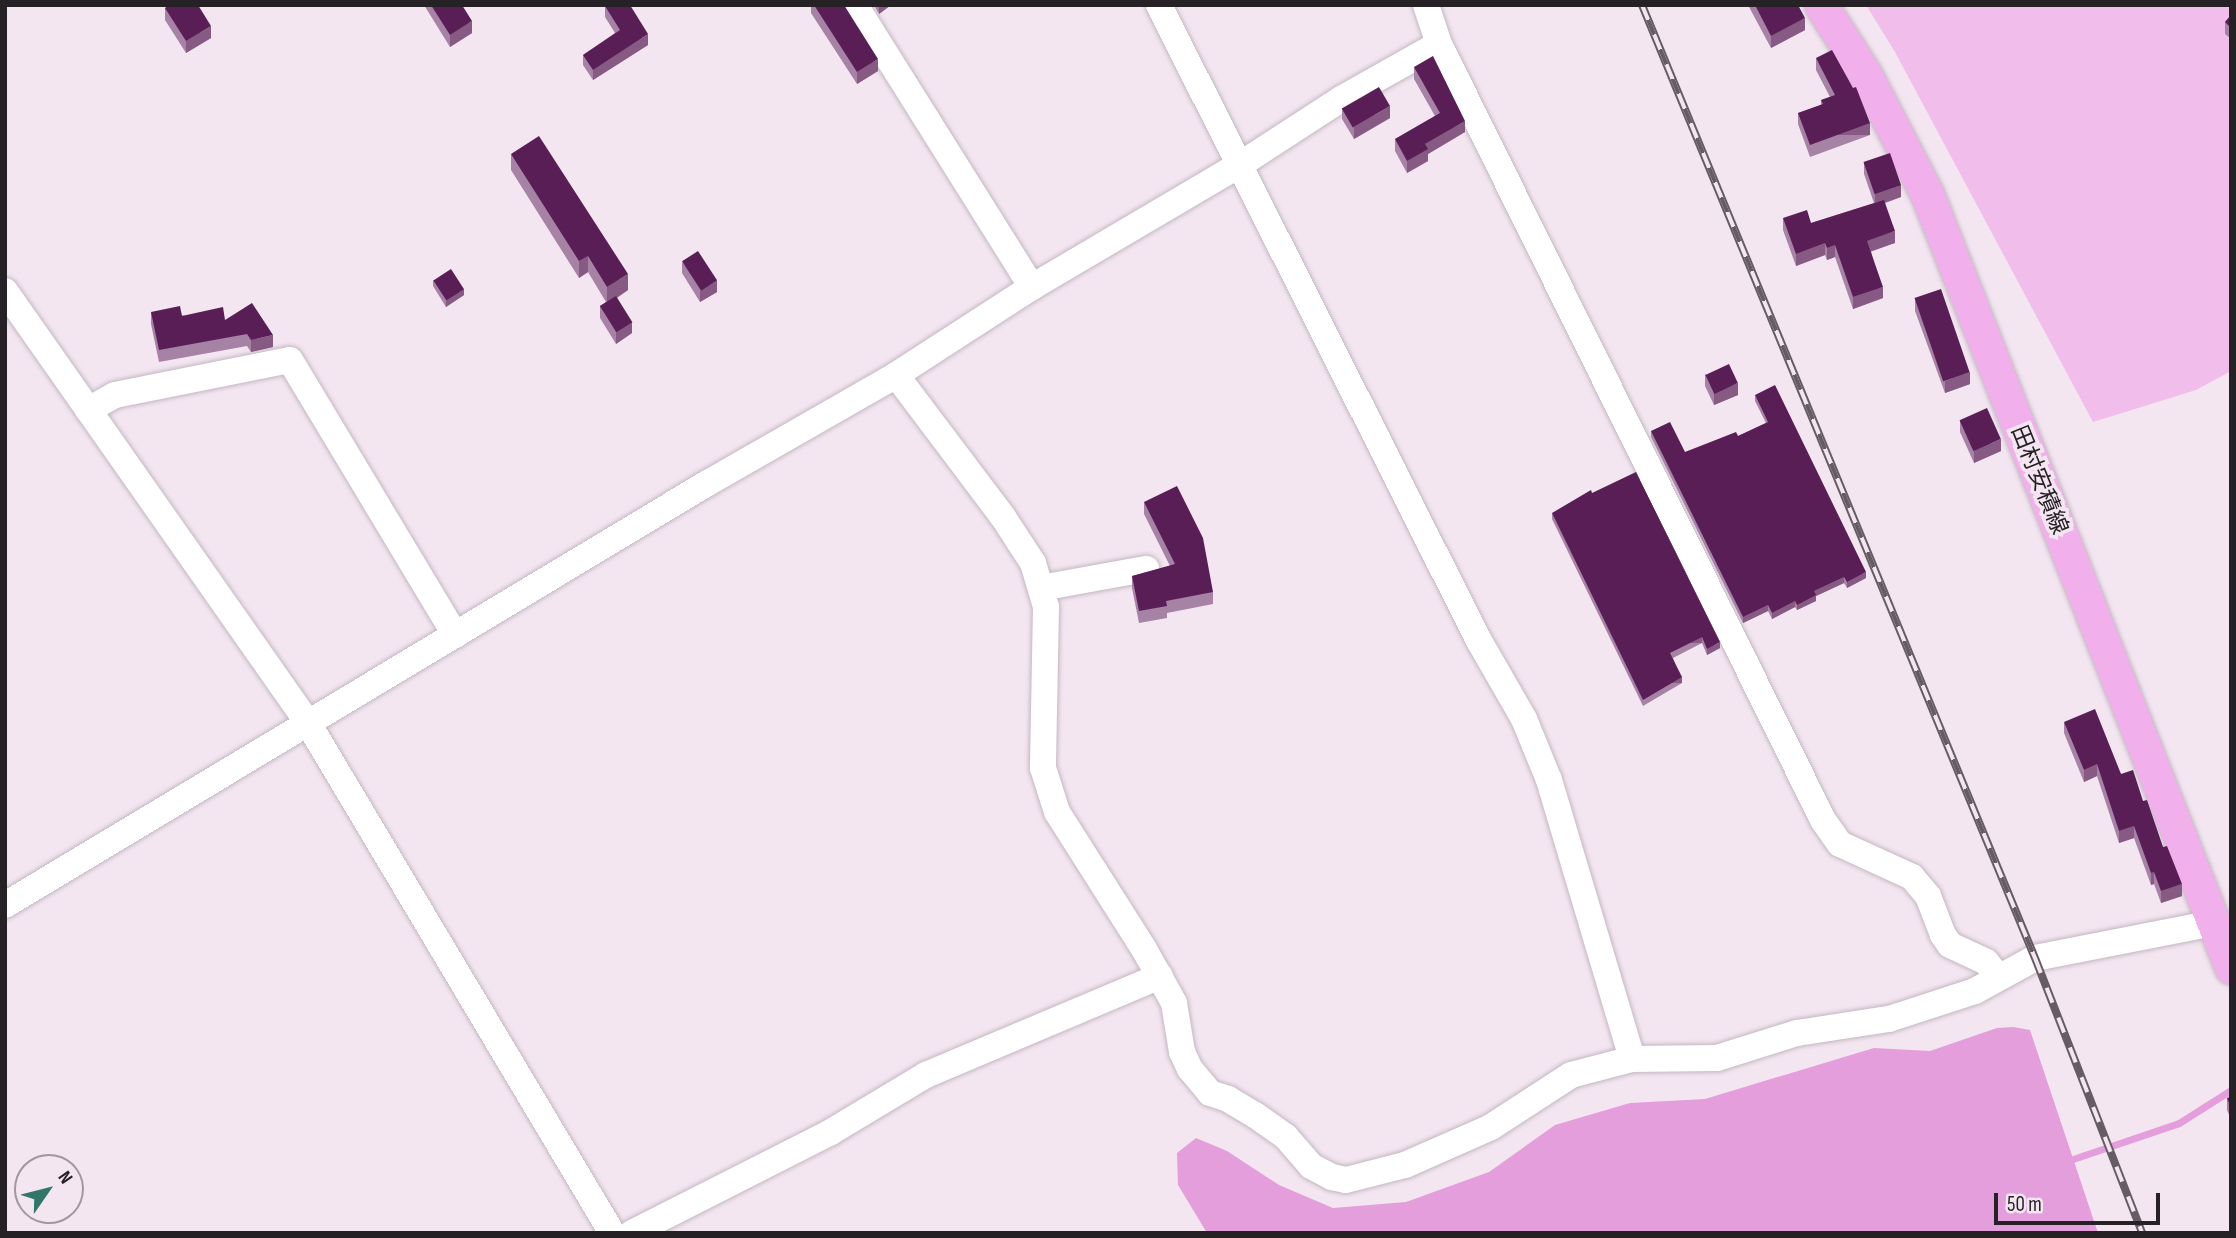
<!DOCTYPE html>
<meta charset="utf-8">
<style>
body{margin:0}
#map{position:relative;width:2236px;height:1238px;overflow:hidden;background:#f3e6f1;font-family:"Sofia Sans Condensed","Noto Sans JP",sans-serif}
div>[style]{position:absolute}
.green>*{inset:0;background:#f1bdeb}
.water>*{inset:0;background:#e39edb}
.stream>*{height:7px;margin:-3.5px;padding:0 3.5px;transform-origin:3.5px;border-radius:3.5px;background:#e39edb}
.roads{filter:drop-shadow(0 0 2px #c3b7c1) drop-shadow(0 0 2px #c3b7c1)}
.minor>*{height:26px;margin:-13px;padding:0 13px;transform-origin:13px;border-radius:13px;background:#fff}
.major>*{height:33px;margin:-16.5px;padding:0 16.5px;transform-origin:16.5px;border-radius:16.5px;background:#f1b0eb}
.rail>*{height:8px;margin-top:-4px;transform-origin:0;background:repeating-linear-gradient(90deg,#f3e6f1 0 16px,#655d63 0 32px);box-sizing:border-box;border-block:2px solid #655d63}
.wall>*{inset:0;background:#a682a4}
.shaded-wall>*{inset:0;background:#875a84;transform-origin:0 0}
.building>*{inset:0;background:#591e56;transform-origin:0 0}
span{translate:-50% -50%;white-space:nowrap;text-align:center;line-height:1.15;-webkit-text-stroke:7px #f3e6f1;paint-order:stroke}
.street-label{font-size:23px;color:#262125}
.frame{position:absolute;inset:0;border:7px solid #262125;pointer-events:none}
.north{position:absolute;left:14px;top:1154px;width:70px;height:70px;box-sizing:border-box;background:#f3e6f1;border:2px solid #a1979f;border-radius:50%;rotate:55deg;font-size:19px;font-weight:700;line-height:28px;text-align:center;color:#262125}
.north::after{content:'';display:block;margin:auto;width:24px;height:32px;background:#31766a;clip-path:polygon(50% 0,100% 100%,50% 72%,0 100%)}
.scale{position:absolute;left:1994px;top:1193px;width:166px;height:32px;box-sizing:border-box;border:4px solid #262125;border-top:0;padding-left:9px;font-size:21px;line-height:24px;white-space:nowrap;color:#262125;-webkit-text-stroke:5px #f3e6f1;paint-order:stroke}
</style>
<div id="map">
<div class="green">
<div style="clip-path:polygon(1866px 5px,2231px 5px,2231px 371px,2196px 390px,2093px 422px,1895px 52px)"></div>
</div>
<div class="water">
<div style="clip-path:polygon(2013px 1027px,2030px 1030px,2098px 1233px,1207px 1233px,1178px 1185px,1177px 1153px,1196px 1138px,1227px 1151px,1279px 1185px,1333px 1208px,1406px 1202px,1489px 1172px,1555px 1125px,1630px 1103px,1705px 1099px,1874px 1048px,1930px 1051px,1997px 1028px)"></div>
</div>
<div class="stream">
<div style="left:2067px;top:1161px;width:118px;rotate:-18.7deg"></div>
<div style="left:2179px;top:1123px;width:62px;rotate:-32.4deg"></div>
</div>
<div class="roads">
<div class="minor">
<div style="left:855px;top:5px;width:333px;rotate:57.9deg"></div>
<div style="left:1159px;top:5px;width:710px;rotate:63.29deg"></div>
<div style="left:1478px;top:639px;width:92px;rotate:60.1deg"></div>
<div style="left:1524px;top:719px;width:66px;rotate:67.7deg"></div>
<div style="left:1549px;top:780px;width:291px;rotate:73.4deg"></div>
<div style="left:1439px;top:44px;width:866px;rotate:63.67deg"></div>
<div style="left:1823px;top:820px;width:29px;rotate:55deg"></div>
<div style="left:1840px;top:844px;width:79px;rotate:24.6deg"></div>
<div style="left:1912px;top:877px;width:25px;rotate:50deg"></div>
<div style="left:1928px;top:896px;width:42px;rotate:69deg"></div>
<div style="left:1943px;top:935px;width:12px;rotate:55deg"></div>
<div style="left:1950px;top:945px;width:40px;rotate:25deg"></div>
<div style="left:1986px;top:962px;width:18px;rotate:49deg"></div>
<div style="left:5px;top:291px;width:528px;rotate:54.95deg"></div>
<div style="left:308px;top:723px;width:594px;rotate:59.2deg"></div>
<div style="left:896px;top:375px;width:178px;rotate:53deg"></div>
<div style="left:1003px;top:517px;width:55px;rotate:56.9deg"></div>
<div style="left:1033px;top:563px;width:46px;rotate:73.5deg"></div>
<div style="left:1046px;top:607px;width:161px;rotate:91.1deg"></div>
<div style="left:1043px;top:768px;width:46px;rotate:72.3deg"></div>
<div style="left:1057px;top:812px;width:162px;rotate:57.6deg"></div>
<div style="left:1144px;top:949px;width:62px;rotate:60.9deg"></div>
<div style="left:1174px;top:1003px;width:50px;rotate:80.7deg"></div>
<div style="left:1182px;top:1052px;width:19px;rotate:65deg"></div>
<div style="left:1190px;top:1069px;width:31px;rotate:50deg"></div>
<div style="left:1210px;top:1093px;width:19px;rotate:18deg"></div>
<div style="left:1228px;top:1099px;width:31px;rotate:31deg"></div>
<div style="left:1255px;top:1115px;width:38px;rotate:35deg"></div>
<div style="left:1286px;top:1137px;width:38px;rotate:49deg"></div>
<div style="left:1311px;top:1166px;width:24px;rotate:28deg"></div>
<div style="left:1332px;top:1177px;width:14px;rotate:12deg"></div>
<div style="left:1346px;top:1180px;width:61px;rotate:-14.3deg"></div>
<div style="left:1405px;top:1165px;width:94px;rotate:-23.8deg"></div>
<div style="left:1491px;top:1127px;width:95px;rotate:-33deg"></div>
<div style="left:1571px;top:1075px;width:63px;rotate:-14.7deg"></div>
<div style="left:1632px;top:1059px;width:85px;rotate:-0.7deg"></div>
<div style="left:1717px;top:1058px;width:84px;rotate:-17.4deg"></div>
<div style="left:1797px;top:1033px;width:93px;rotate:-8.7deg"></div>
<div style="left:1889px;top:1019px;width:90px;rotate:-18deg"></div>
<div style="left:1975px;top:991px;width:68px;rotate:-28.8deg"></div>
<div style="left:2035px;top:958px;width:182px;rotate:-11.1deg"></div>
<div style="left:88px;top:410px;width:31px;rotate:-29deg"></div>
<div style="left:115px;top:395px;width:178px;rotate:-11.3deg"></div>
<div style="left:290px;top:360px;width:321px;rotate:59deg"></div>
<div style="left:1041px;top:588px;width:107px;rotate:-10.3deg"></div>
<div style="left:5px;top:905px;width:818px;rotate:-30.99deg"></div>
<div style="left:706px;top:484px;width:219px;rotate:-29.8deg"></div>
<div style="left:896px;top:375px;width:162px;rotate:-32.9deg"></div>
<div style="left:1032px;top:287px;width:243px;rotate:-30.5deg"></div>
<div style="left:1241px;top:164px;width:119px;rotate:-33deg"></div>
<div style="left:1341px;top:99px;width:112px;rotate:-29.3deg"></div>
<div style="left:1439px;top:44px;width:41px;rotate:-108.4deg"></div>
<div style="left:632px;top:1233px;width:223px;rotate:-26.9deg"></div>
<div style="left:831px;top:1132px;width:111px;rotate:-31deg"></div>
<div style="left:926px;top:1075px;width:254px;rotate:-22.9deg"></div>
</div>
<div class="major">
<div style="left:1821px;top:5px;width:84px;rotate:57.6deg"></div>
<div style="left:1866px;top:76px;width:133px;rotate:62.7deg"></div>
<div style="left:1927px;top:194px;width:831px;rotate:68.53deg"></div>
</div>
</div>
<div class="rail">
<div style="left:1642px;top:5px;width:1031px;rotate:67.59deg"></div>
<div style="left:2035px;top:958px;width:295px;rotate:68.7deg"></div>
</div>
<div class="wall">
<div style="clip-path:polygon(424px 5px,462px 5px,472px 33px,450px 47px)"></div>
<div style="clip-path:polygon(811px 5px,844px 5px,878px 71px,857px 84px,811px 13px)"></div>
<div style="clip-path:polygon(874px 5px,891px 5px,879px 14px)"></div>
<div style="clip-path:polygon(1748px 5px,1798px 5px,1805px 30px,1771px 48px)"></div>
<div style="clip-path:polygon(605px 6px,648px 45px,593px 80px,583px 65px,583px 55px,615px 33px,605px 17px)"></div>
<div style="clip-path:polygon(165px 8px,211px 38px,186px 53px,165px 20px)"></div>
<div style="clip-path:polygon(2231px 15px,2231px 39px,2225px 34px,2225px 22px)"></div>
<div style="clip-path:polygon(1816px 58px,1870px 135px,1810px 157px,1798px 124px,1798px 113px,1821px 105px,1821px 100px,1830px 97px,1816px 70px)"></div>
<div style="clip-path:polygon(1414px 67px,1465px 132px,1428px 154px,1428px 161px,1407px 173px,1395px 151px,1395px 139px,1435px 116px,1414px 79px)"></div>
<div style="clip-path:polygon(1342px 108px,1390px 118px,1354px 139px,1342px 119px)"></div>
<div style="clip-path:polygon(511px 154px,628px 290px,617px 298px,632px 333px,616px 344px,600px 318px,600px 306px,606px 302px,588px 272px,579px 278px,511px 170px)"></div>
<div style="clip-path:polygon(1864px 162px,1901px 197px,1885px 203px,1895px 243px,1871px 251px,1883px 298px,1853px 309px,1835px 257px,1827px 260px,1825px 255px,1796px 266px,1783px 230px,1783px 218px,1811px 223px,1874px 203px,1864px 174px)"></div>
<div style="clip-path:polygon(682px 262px,717px 292px,700px 302px,682px 273px)"></div>
<div style="clip-path:polygon(433px 280px,464px 295px,446px 307px,433px 286px)"></div>
<div style="clip-path:polygon(1915px 299px,1970px 384px,1945px 393px,1915px 311px)"></div>
<div style="clip-path:polygon(151px 312px,225px 320px,273px 347px,251px 352px,247px 346px,159px 362px,151px 324px)"></div>
<div style="clip-path:polygon(1705px 374px,1738px 395px,1714px 405px,1705px 386px)"></div>
<div style="clip-path:polygon(1755px 395px,1866px 578px,1847px 588px,1844px 583px,1816px 596px,1816px 601px,1797px 610px,1795px 607px,1772px 619px,1768px 611px,1743px 623px,1651px 437px,1651px 431px,1685px 452px,1738px 436px,1766px 423px,1755px 401px)"></div>
<div style="clip-path:polygon(1960px 420px,2001px 451px,1974px 463px,1960px 432px)"></div>
<div style="clip-path:polygon(1144px 502px,1213px 592px,1213px 604px,1167px 613px,1167px 618px,1139px 623px,1132px 588px,1132px 576px,1170px 566px,1144px 514px)"></div>
<div style="clip-path:polygon(1552px 513px,1720px 648px,1707px 655px,1702px 643px,1673px 658px,1682px 683px,1643px 706px,1552px 519px)"></div>
<div style="clip-path:polygon(2064px 722px,2121px 774px,2143px 801px,2163px 847px,2182px 896px,2161px 903px,2154px 884px,2151px 885px,2134px 838px,2119px 843px,2097px 776px,2084px 782px,2064px 733px)"></div>
<div style="clip-path:polygon(2231px 1097px,2231px 1119px,2227px 1110px,2227px 1098px)"></div>
</div>
<div class="shaded-wall">
<div style="clip-path:polygon(879px 5px,891px 5px,879px 14px)"></div>
<div style="clip-path:polygon(1805px 18px,1805px 30px,1771px 48px,1771px 36px)"></div>
<div style="clip-path:polygon(472px 21px,472px 33px,450px 47px,450px 35px)"></div>
<div style="clip-path:polygon(211px 26px,211px 38px,186px 53px,186px 41px)"></div>
<div style="clip-path:polygon(648px 34px,648px 45px,593px 80px,593px 70px)"></div>
<div style="clip-path:polygon(878px 59px,878px 71px,857px 84px,857px 72px)"></div>
<div style="clip-path:polygon(1390px 106px,1390px 118px,1354px 139px,1354px 127px)"></div>
<div style="clip-path:polygon(1465px 121px,1465px 132px,1428px 154px,1428px 161px,1407px 173px,1407px 161px,1425px 144px)"></div>
<div style="left:1870px;top:123px;width:12px;height:64px;rotate:90deg"></div>
<div style="clip-path:polygon(1901px 185px,1901px 197px,1875px 206px,1875px 194px)"></div>
<div style="clip-path:polygon(1895px 231px,1895px 243px,1867px 253px,1867px 241px)"></div>
<div style="clip-path:polygon(1825px 243px,1825px 255px,1796px 266px,1796px 254px)"></div>
<div style="clip-path:polygon(1835px 245px,1835px 257px,1827px 260px,1827px 248px)"></div>
<div style="clip-path:polygon(588px 256px,588px 272px,579px 278px,579px 261px)"></div>
<div style="clip-path:polygon(628px 274px,628px 290px,607px 304px,607px 287px)"></div>
<div style="clip-path:polygon(717px 280px,717px 292px,700px 302px,700px 291px)"></div>
<div style="clip-path:polygon(1883px 287px,1883px 298px,1853px 309px,1853px 297px)"></div>
<div style="clip-path:polygon(464px 289px,464px 295px,446px 307px,446px 301px)"></div>
<div style="clip-path:polygon(632px 322px,632px 333px,616px 344px,616px 332px)"></div>
<div style="clip-path:polygon(273px 335px,273px 347px,251px 352px,251px 340px)"></div>
<div style="clip-path:polygon(1970px 372px,1970px 384px,1945px 393px,1945px 381px)"></div>
<div style="clip-path:polygon(1738px 383px,1738px 395px,1714px 405px,1714px 393px)"></div>
<div style="clip-path:polygon(2001px 439px,2001px 451px,1974px 463px,1974px 451px)"></div>
<div style="clip-path:polygon(1866px 572px,1866px 578px,1847px 588px,1847px 582px)"></div>
<div style="clip-path:polygon(1844px 577px,1844px 583px,1816px 596px,1816px 601px,1797px 610px,1797px 605px,1814px 591px)"></div>
<div style="clip-path:polygon(1795px 601px,1795px 607px,1772px 619px,1772px 613px)"></div>
<div style="clip-path:polygon(1768px 605px,1768px 611px,1743px 623px,1743px 617px)"></div>
<div style="left:1702px;top:637px;width:6px;height:36px;rotate:90deg"></div>
<div style="clip-path:polygon(1720px 642px,1720px 648px,1707px 655px,1707px 649px)"></div>
<div style="left:1682px;top:677px;width:6px;height:45px;rotate:90deg"></div>
<div style="clip-path:polygon(2097px 764px,2097px 776px,2084px 782px,2084px 770px)"></div>
<div style="clip-path:polygon(2134px 826px,2134px 838px,2119px 843px,2119px 831px)"></div>
<div style="clip-path:polygon(2154px 872px,2154px 884px,2151px 885px,2151px 873px)"></div>
<div style="clip-path:polygon(2182px 884px,2182px 896px,2161px 903px,2161px 891px)"></div>
</div>
<div class="building">
<div style="clip-path:polygon(169px 5px,198px 5px,211px 26px,186px 41px,165px 8px)"></div>
<div style="clip-path:polygon(431px 5px,462px 5px,472px 21px,450px 35px)"></div>
<div style="clip-path:polygon(607px 5px,630px 5px,648px 34px,593px 70px,583px 55px,620px 30px,605px 6px)"></div>
<div style="clip-path:polygon(814px 5px,844px 5px,878px 59px,857px 72px)"></div>
<div style="clip-path:polygon(1755px 5px,1798px 5px,1805px 18px,1771px 36px)"></div>
<div style="clip-path:polygon(2231px 15px,2231px 28px,2225px 22px)"></div>
<div style="clip-path:polygon(1832px 50px,1853px 88px,1856px 87px,1870px 123px,1810px 145px,1798px 113px,1823px 104px,1821px 100px,1835px 95px,1816px 58px)"></div>
<div style="clip-path:polygon(1433px 56px,1465px 121px,1425px 144px,1428px 149px,1407px 161px,1395px 139px,1440px 113px,1414px 67px)"></div>
<div style="left:1379px;top:87px;width:22px;height:43px;rotate:60deg"></div>
<div style="clip-path:polygon(539px 136px,628px 274px,607px 287px,588px 256px,579px 261px,511px 154px)"></div>
<div style="left:1890px;top:153px;width:34px;height:28px;rotate:71deg"></div>
<div style="clip-path:polygon(1884px 200px,1895px 231px,1867px 241px,1883px 287px,1853px 297px,1835px 245px,1827px 248px,1825px 243px,1796px 254px,1783px 218px,1807px 210px,1811px 223px)"></div>
<div style="left:698px;top:251px;width:35px;height:19px;rotate:57deg"></div>
<div style="left:451px;top:269px;width:24px;height:21px;rotate:57deg"></div>
<div style="left:1941px;top:289px;width:88px;height:28px;rotate:71deg"></div>
<div style="left:616px;top:296px;width:31px;height:19px;rotate:58deg"></div>
<div style="clip-path:polygon(252px 303px,273px 335px,251px 340px,247px 334px,159px 350px,151px 312px,180px 306px,182px 316px,223px 307px,225px 320px)"></div>
<div style="left:1729px;top:364px;width:21px;height:26px;rotate:65deg"></div>
<div style="clip-path:polygon(1775px 385px,1866px 572px,1847px 582px,1844px 577px,1814px 591px,1816px 595px,1797px 605px,1795px 601px,1772px 613px,1768px 605px,1743px 617px,1651px 431px,1670px 422px,1685px 452px,1736px 432px,1738px 436px,1768px 422px,1755px 395px)"></div>
<div style="left:1987px;top:408px;width:34px;height:30px;rotate:66deg"></div>
<div style="clip-path:polygon(1636px 472px,1720px 642px,1707px 649px,1702px 637px,1670px 653px,1682px 677px,1643px 700px,1552px 513px,1591px 490px,1592px 493px)"></div>
<div style="clip-path:polygon(1177px 486px,1203px 538px,1213px 592px,1166px 601px,1167px 606px,1139px 611px,1132px 576px,1175px 564px,1144px 502px)"></div>
<div style="clip-path:polygon(2095px 709px,2121px 774px,2133px 770px,2143px 801px,2147px 800px,2163px 847px,2167px 846px,2182px 884px,2161px 891px,2154px 872px,2151px 873px,2134px 826px,2119px 831px,2097px 764px,2084px 770px,2064px 722px)"></div>
<div style="clip-path:polygon(2231px 1097px,2231px 1107px,2227px 1098px)"></div>
</div>
<div class="street-label">
<span style="left:2039px;top:480px;rotate:68deg">田村安積線</span>
</div>
<div class="frame"></div>
<div class="north">N</div>
<div class="scale">50 m</div>
</div>
